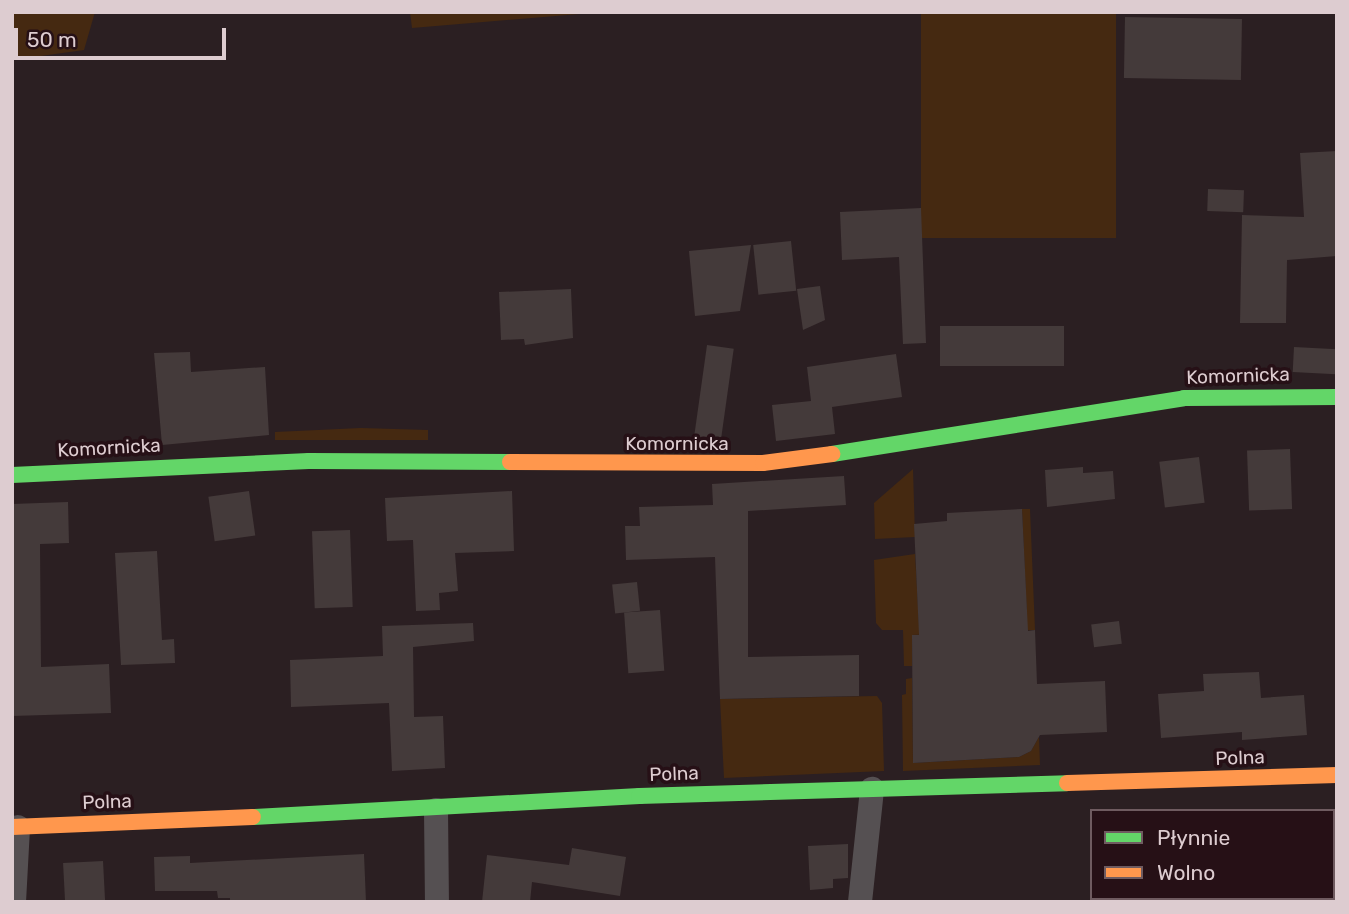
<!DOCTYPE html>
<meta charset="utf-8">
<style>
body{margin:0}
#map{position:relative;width:1349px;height:914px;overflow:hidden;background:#2b1f22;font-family:Rubik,sans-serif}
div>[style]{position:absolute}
.green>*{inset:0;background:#452911;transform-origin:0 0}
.building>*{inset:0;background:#443a3a;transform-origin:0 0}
.street>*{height:24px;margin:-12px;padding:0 12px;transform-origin:12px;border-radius:12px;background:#555052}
.fast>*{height:16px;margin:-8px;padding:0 8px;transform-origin:8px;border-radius:8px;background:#63d668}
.slow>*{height:16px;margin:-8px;padding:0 8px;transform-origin:8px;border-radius:8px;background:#ff974d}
span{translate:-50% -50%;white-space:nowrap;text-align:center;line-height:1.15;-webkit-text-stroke:7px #261016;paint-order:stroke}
.street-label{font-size:19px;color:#ddccd0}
.frame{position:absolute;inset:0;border:14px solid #ddccd0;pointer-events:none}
.legend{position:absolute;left:1090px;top:809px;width:245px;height:91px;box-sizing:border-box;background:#261016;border:2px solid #6f5b60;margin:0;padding:9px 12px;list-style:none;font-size:21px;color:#ddccd0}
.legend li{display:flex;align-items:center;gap:14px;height:35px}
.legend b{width:35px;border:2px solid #6f5b60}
.scale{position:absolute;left:14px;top:28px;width:212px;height:32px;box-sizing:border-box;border:4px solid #ddccd0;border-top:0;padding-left:9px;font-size:21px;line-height:24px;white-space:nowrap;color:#ddccd0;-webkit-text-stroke:5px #261016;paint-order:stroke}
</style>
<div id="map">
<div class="green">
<div style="clip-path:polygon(12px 12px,95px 12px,84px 50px,12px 60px)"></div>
<div style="clip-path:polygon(410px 12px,603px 12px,412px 28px)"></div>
<div style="left:921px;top:12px;width:195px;height:226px"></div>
<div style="clip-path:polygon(361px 428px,428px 430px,428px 440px,275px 440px,275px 432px)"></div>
<div style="clip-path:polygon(913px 469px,915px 537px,875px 539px,874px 503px)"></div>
<div style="clip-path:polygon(1022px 509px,1030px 509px,1035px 630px,912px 635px,912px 666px,904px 666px,903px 630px,882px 630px,876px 623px,874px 560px,915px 554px,919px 625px,1027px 618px)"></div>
<div style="clip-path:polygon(912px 678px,913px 763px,1019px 757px,1031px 751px,1039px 737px,1040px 765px,903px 771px,902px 695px,906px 694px,906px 679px)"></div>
<div style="clip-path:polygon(877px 696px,882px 703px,884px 771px,724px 778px,720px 699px)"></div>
</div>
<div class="building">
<div style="left:1125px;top:17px;width:117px;height:61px;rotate:1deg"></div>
<div style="clip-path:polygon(1337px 151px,1337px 256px,1287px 260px,1286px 323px,1240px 323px,1242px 215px,1304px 217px,1300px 153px)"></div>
<div style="left:1208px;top:189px;width:36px;height:22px;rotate:2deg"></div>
<div style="clip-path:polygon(921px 208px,926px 343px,903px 344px,899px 257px,842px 260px,840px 212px)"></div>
<div style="left:791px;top:241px;width:50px;height:38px;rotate:84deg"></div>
<div style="clip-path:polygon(751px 245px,740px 311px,695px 316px,689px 251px)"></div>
<div style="clip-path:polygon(820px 286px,825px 320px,803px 330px,797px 289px)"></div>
<div style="clip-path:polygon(571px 289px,573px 338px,525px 345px,524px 339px,501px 340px,499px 292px)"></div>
<div style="left:1064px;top:326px;width:40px;height:124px;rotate:90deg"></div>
<div style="left:707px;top:345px;width:27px;height:97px;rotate:8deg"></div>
<div style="left:1294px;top:347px;width:43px;height:25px;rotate:3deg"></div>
<div style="clip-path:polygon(190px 352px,191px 372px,265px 367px,269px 435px,162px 445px,154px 353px)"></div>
<div style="clip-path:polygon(896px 354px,902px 397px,832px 407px,835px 434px,776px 441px,772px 405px,811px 401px,807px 367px)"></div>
<div style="left:1290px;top:449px;width:60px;height:43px;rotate:88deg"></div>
<div style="left:1199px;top:457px;width:46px;height:40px;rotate:83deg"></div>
<div style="clip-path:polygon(1083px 467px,1083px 473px,1113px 471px,1115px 499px,1047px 507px,1045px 470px)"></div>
<div style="clip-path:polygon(844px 476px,846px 505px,748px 511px,748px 657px,859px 655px,859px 696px,720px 699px,715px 557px,626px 560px,625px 526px,640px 526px,639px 507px,713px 505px,712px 484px)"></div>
<div style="left:249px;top:491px;width:45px;height:41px;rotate:82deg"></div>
<div style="clip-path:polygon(512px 491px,514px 551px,455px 553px,458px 591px,439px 593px,440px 610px,416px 611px,413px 540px,387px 541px,385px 498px)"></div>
<div style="clip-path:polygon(68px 502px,69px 543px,40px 544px,41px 667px,109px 664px,111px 713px,12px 716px,12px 504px)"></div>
<div style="clip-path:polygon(1022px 509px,1028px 631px,1035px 630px,1037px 684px,1105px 681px,1107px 732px,1040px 735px,1031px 751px,1019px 757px,913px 763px,912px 635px,919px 635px,914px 524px,947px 521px,947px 513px)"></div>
<div style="left:350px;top:530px;width:77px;height:38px;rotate:88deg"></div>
<div style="clip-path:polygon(157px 551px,162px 640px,174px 639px,175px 663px,121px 665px,115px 553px)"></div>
<div style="left:637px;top:582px;width:29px;height:25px;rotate:84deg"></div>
<div style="left:660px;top:610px;width:61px;height:36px;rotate:86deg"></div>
<div style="left:1119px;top:621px;width:23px;height:28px;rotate:83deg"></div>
<div style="clip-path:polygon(473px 623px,474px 641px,413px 647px,414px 717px,443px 716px,445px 768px,392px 771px,389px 703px,291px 707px,290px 660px,383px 656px,382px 626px)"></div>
<div style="clip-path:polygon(1259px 672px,1261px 698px,1304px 695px,1307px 735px,1242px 740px,1242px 732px,1161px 738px,1158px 694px,1204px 691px,1203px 674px)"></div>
<div style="clip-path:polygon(848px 844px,848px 878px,833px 879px,833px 888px,810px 890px,808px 846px)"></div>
<div style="clip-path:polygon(572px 848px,626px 857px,620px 896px,532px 882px,530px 902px,482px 902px,487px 855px,569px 865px)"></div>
<div style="clip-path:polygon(364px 854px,366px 902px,230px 902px,230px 898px,218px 898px,217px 891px,155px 891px,154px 857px,190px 856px,190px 863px)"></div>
<div style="left:103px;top:861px;width:41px;height:40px;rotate:87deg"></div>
</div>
<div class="street">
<div style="left:436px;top:810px;width:92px;rotate:89.4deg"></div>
<div style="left:14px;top:902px;width:75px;rotate:-86.9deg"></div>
<div style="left:860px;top:902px;width:114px;rotate:-83.9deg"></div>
</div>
<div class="fast">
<div style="left:832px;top:454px;width:356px;rotate:-9deg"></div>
<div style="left:1184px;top:398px;width:153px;rotate:-0.4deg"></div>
<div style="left:12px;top:475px;width:297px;rotate:-2.7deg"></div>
<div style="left:309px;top:461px;width:201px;rotate:0.3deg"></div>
<div style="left:253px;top:817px;width:387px;rotate:-3.1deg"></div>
<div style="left:639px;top:796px;width:428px;rotate:-1.7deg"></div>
</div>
<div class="slow">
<div style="left:510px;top:462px;width:253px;rotate:0.2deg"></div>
<div style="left:763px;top:463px;width:70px;rotate:-7.4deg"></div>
<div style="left:1067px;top:783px;width:270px;rotate:-1.7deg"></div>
<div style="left:12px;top:827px;width:241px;rotate:-2.4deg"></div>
</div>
<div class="street-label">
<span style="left:1238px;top:376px;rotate:-2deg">Komornicka</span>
<span style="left:677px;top:444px">Komornicka</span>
<span style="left:109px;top:448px;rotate:-3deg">Komornicka</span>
<span style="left:1240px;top:758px;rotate:-2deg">Polna</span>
<span style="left:674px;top:774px;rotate:-2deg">Polna</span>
<span style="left:107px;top:802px;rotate:-2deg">Polna</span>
</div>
<div class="frame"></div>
<ul class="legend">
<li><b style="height:9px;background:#63d668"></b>Płynnie</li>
<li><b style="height:9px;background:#ff974d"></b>Wolno</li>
</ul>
<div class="scale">50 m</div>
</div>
